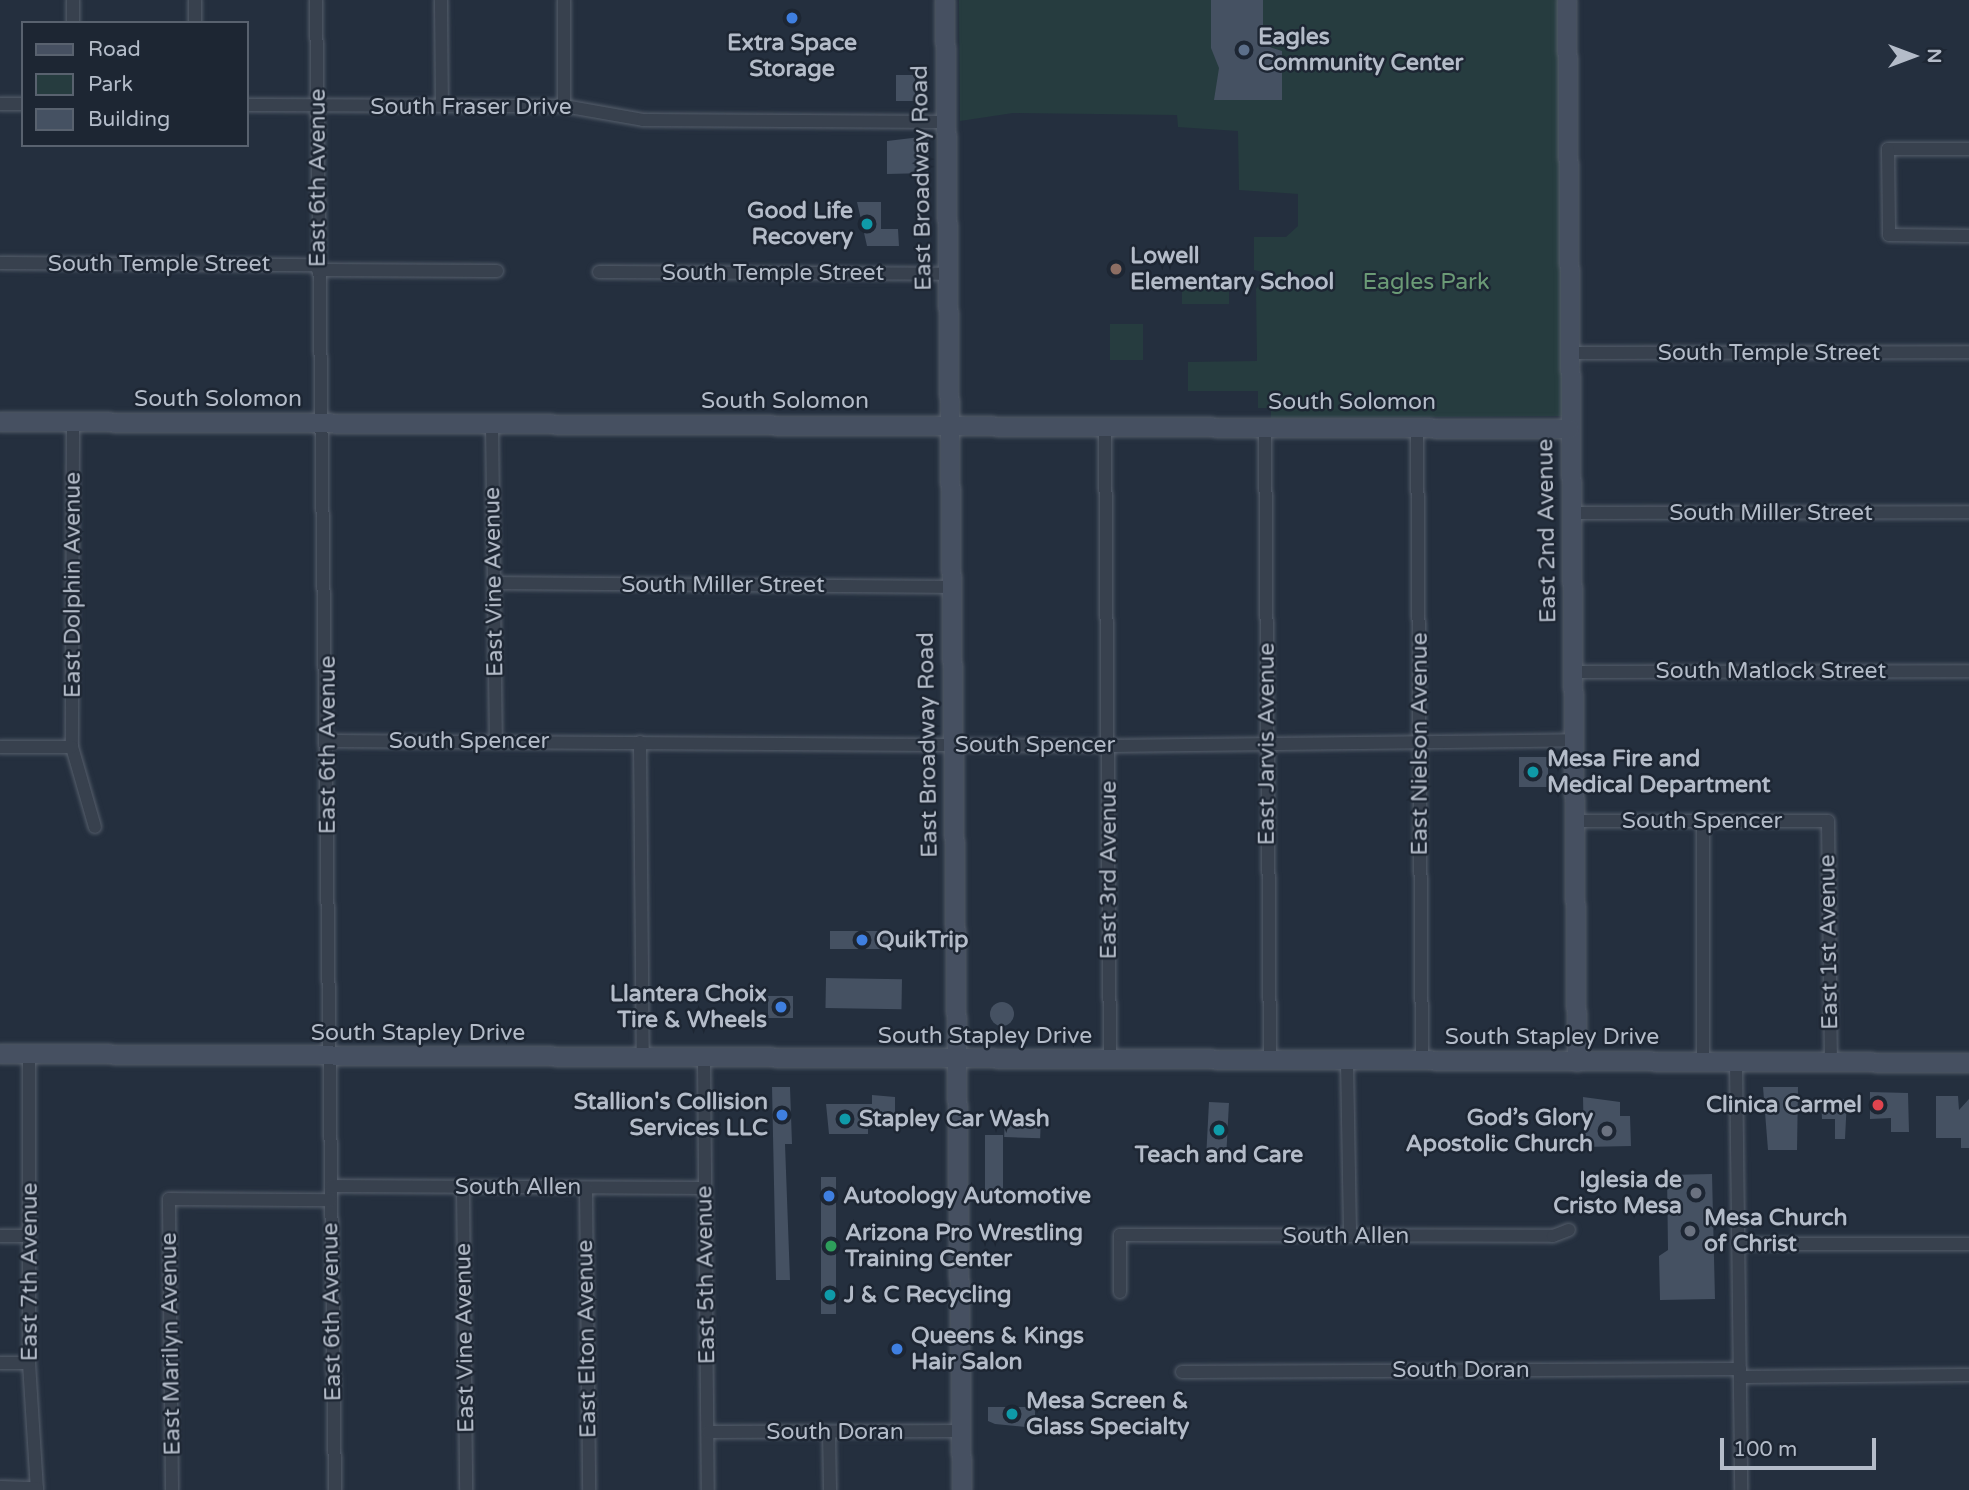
<!DOCTYPE html>
<meta charset="utf-8">
<style>
body{margin:0}
#map{position:relative;width:1969px;height:1490px;overflow:hidden;background:#242f3e;font-family:"Varela Round",sans-serif}
div>[style]{position:absolute}
.green>*{inset:0;background:#263c3f;transform-origin:0 0}
.building>*{inset:0;background:#455162;transform-origin:0 0}
.round{border-radius:50%}
.roads{filter:drop-shadow(0 0 2px #565f6c) drop-shadow(0 0 2px #565f6c)}
.street>*{height:12px;margin:-6px;padding:0 6px;transform-origin:6px;border-radius:6px;background:#38414e}
.secondary>*{height:18px;margin:-9px;padding:0 9px;transform-origin:9px;border-radius:9px;background:#465061}
.dots>*{width:19px;height:19px;translate:-50% -50%;box-sizing:border-box;border:4px solid #1d2633;border-radius:50%}
span{translate:-50% -50%;white-space:nowrap;text-align:center;line-height:1.15;-webkit-text-stroke:5px #1d2633;paint-order:stroke}
.poi-label{font-size:23px;color:#b4bcc9;font-weight:700}
.left{translate:0 -50%;text-align:left}
.right{translate:-100% -50%;text-align:right}
.street-label{font-size:23px;color:#b4bcc9}
.park-label{font-size:23px;color:#6b9a76}
.legend{position:absolute;left:21px;top:21px;width:228px;height:126px;box-sizing:border-box;background:#1d2633;border:2px solid #59626f;margin:0;padding:9px 12px;list-style:none;font-size:21px;color:#b4bcc9}
.legend li{display:flex;align-items:center;gap:14px;height:35px}
.legend b{width:35px;border:2px solid #59626f}
.north{position:absolute;left:1878px;top:21px;width:70px;height:70px;-webkit-text-stroke:5px #1d2633;paint-order:stroke;rotate:90deg;font-size:19px;font-weight:700;line-height:28px;text-align:center;color:#b4bcc9}
.north::after{content:'';display:block;margin:auto;width:24px;height:32px;background:#b4bcc9;clip-path:polygon(50% 0,100% 100%,50% 72%,0 100%)}
.scale{position:absolute;left:1720px;top:1438px;width:156px;height:32px;box-sizing:border-box;border:4px solid #b4bcc9;border-top:0;padding-left:9px;font-size:21px;line-height:24px;white-space:nowrap;color:#b4bcc9;-webkit-text-stroke:5px #1d2633;paint-order:stroke}
</style>
<div id="map">
<div class="green">
<div style="clip-path:polygon(959px 0,1561px 0,1563px 416px,1271px 418px,1271px 408px,1258px 408px,1258px 391px,1188px 391px,1188px 362px,1257px 361px,1256px 289px,1267px 273px,1254px 270px,1254px 237px,1286px 237px,1298px 226px,1298px 194px,1239px 190px,1238px 131px,1178px 127px,1177px 115px,1013px 113px,960px 121px)"></div>
<div style="left:1182px;top:278px;width:47px;height:26px"></div>
<div style="left:1110px;top:324px;width:33px;height:36px"></div>
</div>
<div class="building">
<div style="clip-path:polygon(1211px 0,1263px 0,1263px 45px,1282px 51px,1282px 100px,1214px 100px,1219px 68px,1211px 48px)"></div>
<div style="left:896px;top:75px;width:19px;height:26px"></div>
<div style="clip-path:polygon(929px 136px,928px 173px,887px 174px,887px 141px)"></div>
<div style="clip-path:polygon(857px 202px,881px 202px,881px 229px,898px 229px,899px 246px,867px 246px)"></div>
<div style="left:1519px;top:757px;width:29px;height:30px"></div>
<div style="left:893px;top:931px;width:18px;height:63px;rotate:90deg"></div>
<div style="left:826px;top:978px;width:76px;height:30px;rotate:1deg"></div>
<div style="left:793px;top:996px;width:22px;height:25px;rotate:90deg"></div>
<div class="round" style="left:990px;top:1002px;width:24px;height:24px"></div>
<div style="clip-path:polygon(772px 1087px,790px 1087px,792px 1144px,785px 1144px,790px 1280px,776px 1280px)"></div>
<div style="clip-path:polygon(1763px 1087px,1798px 1087px,1797px 1150px,1768px 1150px)"></div>
<div style="clip-path:polygon(1870px 1092px,1908px 1093px,1909px 1132px,1891px 1132px,1891px 1118px,1870px 1119px)"></div>
<div style="clip-path:polygon(872px 1095px,895px 1097px,895px 1122px,868px 1124px,868px 1134px,829px 1134px,826px 1104px,872px 1104px)"></div>
<div style="clip-path:polygon(1936px 1096px,1958px 1096px,1959px 1110px,1969px 1099px,1969px 1148px,1961px 1148px,1961px 1138px,1936px 1138px)"></div>
<div style="clip-path:polygon(1583px 1097px,1620px 1102px,1620px 1116px,1630px 1116px,1631px 1146px,1584px 1147px)"></div>
<div style="clip-path:polygon(1821px 1099px,1847px 1099px,1845px 1139px,1835px 1139px,1835px 1119px,1822px 1119px)"></div>
<div style="left:1209px;top:1102px;width:20px;height:56px;rotate:3deg"></div>
<div style="left:1005px;top:1114px;width:36px;height:23px;rotate:2deg"></div>
<div style="left:985px;top:1135px;width:18px;height:65px"></div>
<div style="clip-path:polygon(1712px 1174px,1715px 1299px,1660px 1300px,1659px 1256px,1668px 1250px,1667px 1175px)"></div>
<div style="left:821px;top:1177px;width:15px;height:137px"></div>
<div style="clip-path:polygon(988px 1407px,1035px 1407px,1035px 1428px,995px 1424px,988px 1421px)"></div>
</div>
<div class="roads">
<div class="street">
<div style="left:73px;top:0;width:23px;rotate:90deg"></div>
<div style="left:195px;top:0;width:23px;rotate:90deg"></div>
<div style="left:316px;top:0;width:1490px;rotate:89.27deg"></div>
<div style="left:441px;top:0;width:106px;rotate:89.5deg"></div>
<div style="left:564px;top:0;width:106px;rotate:90deg"></div>
<div style="left:0;top:104px;width:23px"></div>
<div style="left:247px;top:105px;width:317px;rotate:0.2deg"></div>
<div style="left:564px;top:106px;width:80px;rotate:10deg"></div>
<div style="left:643px;top:120px;width:303px;rotate:0.4deg"></div>
<div style="left:1969px;top:149px;width:81px;rotate:180deg"></div>
<div style="left:1888px;top:149px;width:86px;rotate:89.3deg"></div>
<div style="left:1889px;top:235px;width:80px;rotate:0.7deg"></div>
<div style="left:0;top:263px;width:318px;rotate:0.4deg"></div>
<div style="left:318px;top:270px;width:179px;rotate:0.3deg"></div>
<div style="left:599px;top:272px;width:349px;rotate:0.3deg"></div>
<div style="left:1570px;top:353px;width:399px;rotate:-0.1deg"></div>
<div style="left:73px;top:423px;width:324px;rotate:90.2deg"></div>
<div style="left:72px;top:747px;width:83px;rotate:74deg"></div>
<div style="left:492px;top:423px;width:317px;rotate:89.3deg"></div>
<div style="left:1105px;top:426px;width:635px;rotate:89.55deg"></div>
<div style="left:1265px;top:426px;width:635px;rotate:89.55deg"></div>
<div style="left:1417px;top:427px;width:634px;rotate:89.55deg"></div>
<div style="left:1572px;top:513px;width:397px;rotate:-0.1deg"></div>
<div style="left:495px;top:583px;width:456px;rotate:0.5deg"></div>
<div style="left:1574px;top:672px;width:395px;rotate:-0.1deg"></div>
<div style="left:327px;top:741px;width:781px;rotate:0.37deg"></div>
<div style="left:1108px;top:746px;width:467px;rotate:-0.7deg"></div>
<div style="left:640px;top:742px;width:318px;rotate:89.5deg"></div>
<div style="left:0;top:747px;width:72px"></div>
<div style="left:1577px;top:821px;width:251px"></div>
<div style="left:1828px;top:821px;width:241px;rotate:89.3deg"></div>
<div style="left:1703px;top:822px;width:240px;rotate:90deg"></div>
<div style="left:29px;top:1055px;width:308px;rotate:90deg"></div>
<div style="left:29px;top:1363px;width:127px;rotate:86.4deg"></div>
<div style="left:704px;top:1060px;width:430px;rotate:89.5deg"></div>
<div style="left:1347px;top:1061px;width:175px;rotate:89deg"></div>
<div style="left:1736px;top:1062px;width:428px;rotate:89.3deg"></div>
<div style="left:331px;top:1186px;width:374px;rotate:0.3deg"></div>
<div style="left:463px;top:1187px;width:303px;rotate:89.4deg"></div>
<div style="left:586px;top:1188px;width:302px;rotate:89.4deg"></div>
<div style="left:0;top:1236px;width:29px"></div>
<div style="left:1738px;top:1244px;width:231px"></div>
<div style="left:1120px;top:1292px;width:57px;rotate:-90deg"></div>
<div style="left:1120px;top:1235px;width:433px;rotate:0.1deg"></div>
<div style="left:1553px;top:1236px;width:17px;rotate:-21deg"></div>
<div style="left:0;top:1363px;width:29px"></div>
<div style="left:1182px;top:1372px;width:558px;rotate:-0.31deg"></div>
<div style="left:1740px;top:1377px;width:229px;rotate:-0.5deg"></div>
<div style="left:708px;top:1432px;width:254px;rotate:-0.2deg"></div>
<div style="left:829px;top:1432px;width:58px;rotate:89deg"></div>
<div style="left:0;top:1487px;width:37px;rotate:2deg"></div>
<div style="left:172px;top:1490px;width:291px;rotate:-90.6deg"></div>
<div style="left:169px;top:1199px;width:162px;rotate:0.4deg"></div>
</div>
<div class="secondary">
<div style="left:945px;top:0;width:1490px;rotate:89.35deg"></div>
<div style="left:1567px;top:0;width:1062px;rotate:89.46deg"></div>
<div style="left:0;top:422px;width:1570px;rotate:0.26deg"></div>
<div style="left:0;top:1054px;width:1969px;rotate:0.26deg"></div>
</div>
</div>
<div class="dots">
<div style="left:792px;top:18px;background:#3f7fe0"></div>
<div style="left:1244px;top:50px;background:#5c6f8a"></div>
<div style="left:867px;top:224px;background:#0f9aa8"></div>
<div style="left:1116px;top:269px;background:#8d6e63"></div>
<div style="left:1533px;top:772px;background:#0f9aa8"></div>
<div style="left:862px;top:940px;background:#3f7fe0"></div>
<div style="left:781px;top:1007px;background:#3f7fe0"></div>
<div style="left:1878px;top:1105px;background:#e0444e"></div>
<div style="left:782px;top:1115px;background:#3f7fe0"></div>
<div style="left:845px;top:1119px;background:#0f9aa8"></div>
<div style="left:1219px;top:1130px;background:#0f9aa8"></div>
<div style="left:1607px;top:1131px;background:#6b7280"></div>
<div style="left:1696px;top:1193px;background:#6b7280"></div>
<div style="left:829px;top:1196px;background:#3f7fe0"></div>
<div style="left:1690px;top:1231px;background:#6b7280"></div>
<div style="left:831px;top:1246px;background:#2e9e5b"></div>
<div style="left:830px;top:1295px;background:#0f9aa8"></div>
<div style="left:897px;top:1349px;background:#3f7fe0"></div>
<div style="left:1012px;top:1414px;background:#0f9aa8"></div>
</div>
<div class="poi-label">
<span class="left" style="left:1258px;top:50px">Eagles<br>Community Center</span>
<span style="left:792px;top:56px">Extra Space<br>Storage</span>
<span class="right" style="left:853px;top:224px">Good Life<br>Recovery</span>
<span class="left" style="left:1130px;top:269px">Lowell<br>Elementary School</span>
<span class="left" style="left:1547px;top:772px">Mesa Fire and<br>Medical Department</span>
<span class="left" style="left:876px;top:940px">QuikTrip</span>
<span class="right" style="left:767px;top:1007px">Llantera Choix<br>Tire &amp; Wheels</span>
<span class="right" style="left:768px;top:1115px">Stallion's Collision<br>Services LLC</span>
<span class="right" style="left:1862px;top:1105px">Clinica Carmel</span>
<span class="right" style="left:1593px;top:1131px">God’s Glory<br>Apostolic Church</span>
<span class="left" style="left:859px;top:1119px">Stapley Car Wash</span>
<span style="left:1219px;top:1155px">Teach and Care</span>
<span class="right" style="left:1682px;top:1193px">Iglesia de<br>Cristo Mesa</span>
<span class="left" style="left:843px;top:1196px">Autoology Automotive</span>
<span class="left" style="left:1704px;top:1231px">Mesa Church<br>of Christ</span>
<span class="left" style="left:845px;top:1246px">Arizona Pro Wrestling<br>Training Center</span>
<span class="left" style="left:844px;top:1295px">J &amp; C Recycling</span>
<span class="left" style="left:911px;top:1349px">Queens &amp; Kings<br>Hair Salon</span>
<span class="left" style="left:1026px;top:1414px">Mesa Screen &amp;<br>Glass Specialty</span>
</div>
<div class="street-label">
<span style="left:471px;top:107px">South Fraser Drive</span>
<span style="left:318px;top:178px;rotate:-90deg">East 6th Avenue</span>
<span style="left:922px;top:178px;rotate:-91deg">East Broadway Road</span>
<span style="left:159px;top:264px">South Temple Street</span>
<span style="left:773px;top:273px">South Temple Street</span>
<span style="left:1769px;top:353px">South Temple Street</span>
<span style="left:218px;top:399px">South Solomon</span>
<span style="left:785px;top:401px">South Solomon</span>
<span style="left:1352px;top:402px">South Solomon</span>
<span style="left:1771px;top:513px">South Miller Street</span>
<span style="left:1547px;top:531px;rotate:-91deg">East 2nd Avenue</span>
<span style="left:494px;top:582px;rotate:-91deg">East Vine Avenue</span>
<span style="left:73px;top:585px;rotate:-90deg">East Dolphin Avenue</span>
<span style="left:723px;top:585px">South Miller Street</span>
<span style="left:1771px;top:671px">South Matlock Street</span>
<span style="left:469px;top:741px">South Spencer</span>
<span style="left:1267px;top:744px;rotate:-90deg">East Jarvis Avenue</span>
<span style="left:1420px;top:744px;rotate:-90deg">East Nielson Avenue</span>
<span style="left:328px;top:745px;rotate:-90deg">East 6th Avenue</span>
<span style="left:928px;top:745px;rotate:-91deg">East Broadway Road</span>
<span style="left:1035px;top:745px">South Spencer</span>
<span style="left:1702px;top:821px">South Spencer</span>
<span style="left:1109px;top:870px;rotate:-90deg">East 3rd Avenue</span>
<span style="left:1829px;top:942px;rotate:-91deg">East 1st Avenue</span>
<span style="left:418px;top:1033px">South Stapley Drive</span>
<span style="left:985px;top:1036px">South Stapley Drive</span>
<span style="left:1552px;top:1037px">South Stapley Drive</span>
<span style="left:518px;top:1187px">South Allen</span>
<span style="left:1346px;top:1236px">South Allen</span>
<span style="left:30px;top:1272px;rotate:-90deg">East 7th Avenue</span>
<span style="left:706px;top:1275px;rotate:-91deg">East 5th Avenue</span>
<span style="left:332px;top:1312px;rotate:-91deg">East 6th Avenue</span>
<span style="left:465px;top:1338px;rotate:-91deg">East Vine Avenue</span>
<span style="left:587px;top:1339px;rotate:-91deg">East Elton Avenue</span>
<span style="left:171px;top:1344px;rotate:-91deg">East Marilyn Avenue</span>
<span style="left:1461px;top:1370px">South Doran</span>
<span style="left:835px;top:1432px">South Doran</span>
</div>
<div class="park-label">
<span style="left:1426px;top:282px">Eagles Park</span>
</div>
<ul class="legend">
<li><b style="height:9px;background:#465061"></b>Road</li>
<li><b style="height:19px;background:#263c3f"></b>Park</li>
<li><b style="height:19px;background:#455162"></b>Building</li>
</ul>
<div class="north">N</div>
<div class="scale">100 m</div>
</div>
